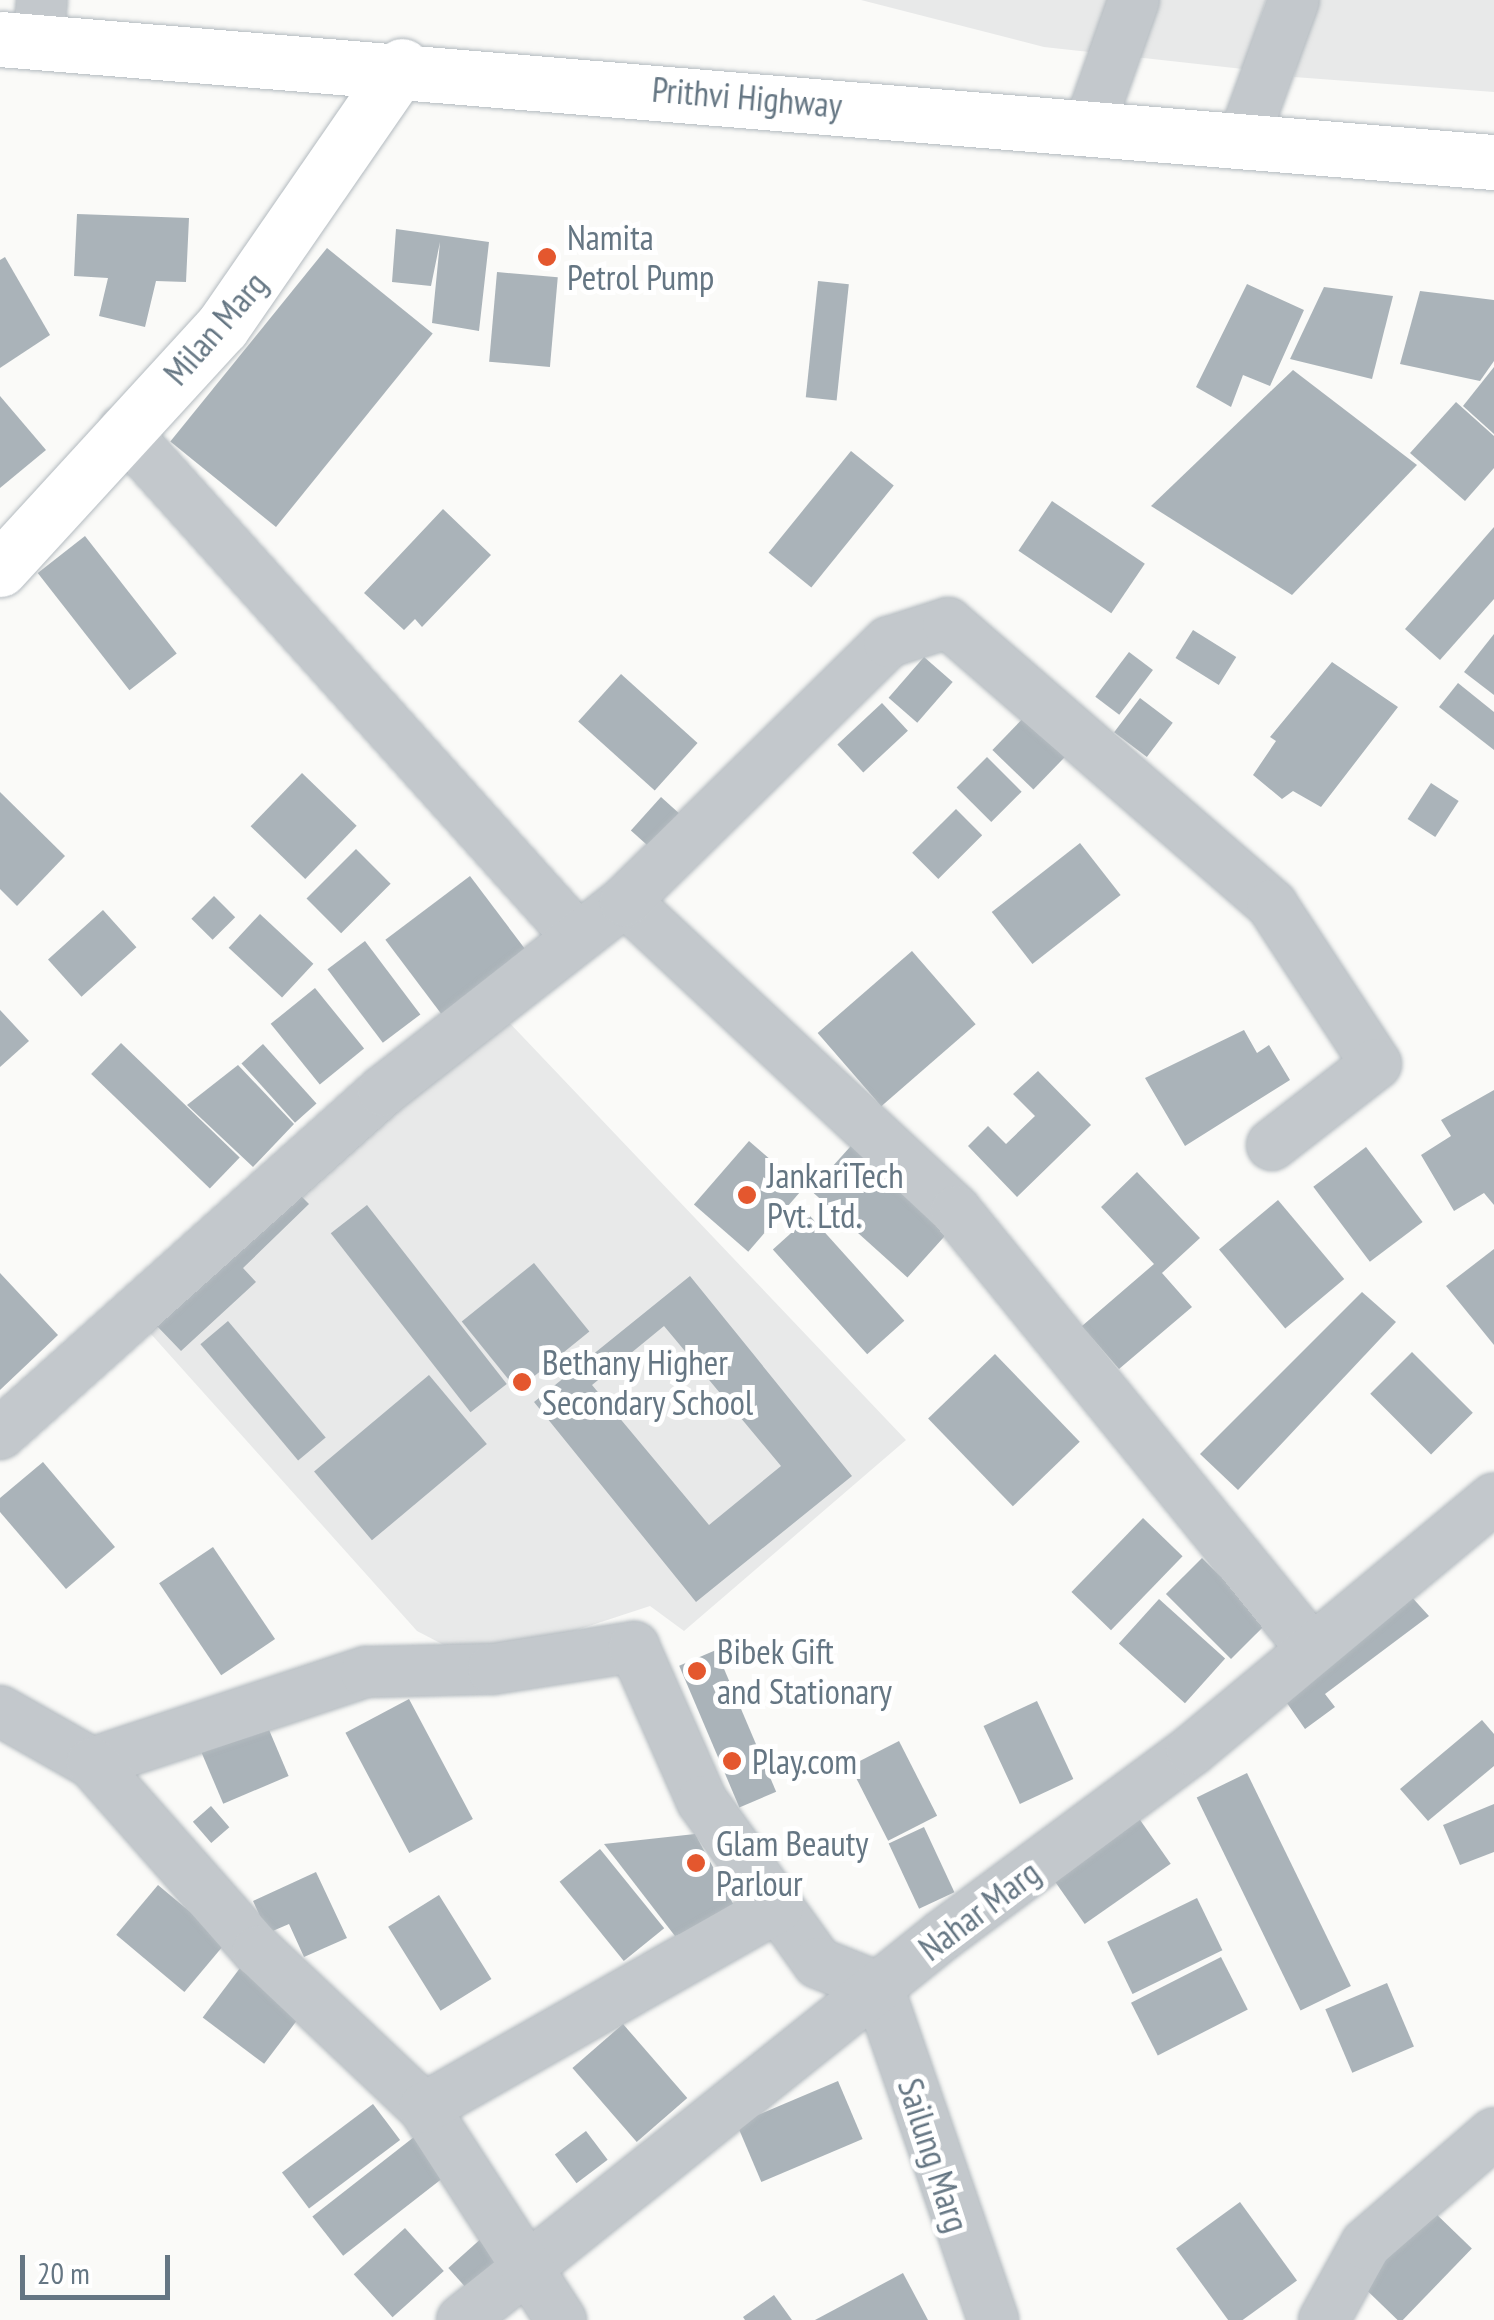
<!DOCTYPE html>
<style>
body{margin:0}
#map{position:relative;width:1494px;height:2320px;overflow:hidden;background:#fafaf8;font-family:"PT Sans Narrow",sans-serif}
div>[style]{position:absolute}
.built>*{inset:0;background:#e8e9e9}
.building>*{inset:0;background:#aab3b9;transform-origin:0 0}
.roads{filter:drop-shadow(0 0 2px #b3babf) drop-shadow(0 0 2px #b3babf)}
.minor>*{height:50px;margin:-25px;padding:0 25px;transform-origin:25px;border-radius:25px;background:#c3c8cc}
.secondary>*{height:55px;margin:-27.5px;padding:0 27.5px;transform-origin:27.5px;border-radius:27.5px;background:#fff}
.trunk>*{height:55px;margin:-27.5px;padding:0 27.5px;transform-origin:27.5px;border-radius:27.5px;background:#fff}
.dots>*{width:28px;height:28px;translate:-50% -50%;box-sizing:border-box;border:5px solid #fff;border-radius:50%}
span{translate:-50% -50%;white-space:nowrap;text-align:center;line-height:1.15;-webkit-text-stroke:10px #fff;paint-order:stroke}
.street-label{font-size:35px;color:#657683}
.poi-label{font-size:35px;color:#657683}
.left{translate:0 -50%;text-align:left}
.scale{position:absolute;left:20px;top:2255px;width:150px;height:45px;box-sizing:border-box;border:5px solid #657683;border-top:0;padding-left:12px;font-size:30px;line-height:35px;white-space:nowrap;color:#657683;-webkit-text-stroke:8px #fff;paint-order:stroke}
</style>
<div id="map">
<div class="built">
<div style="clip-path:polygon(861px 0,1266px 0,1243px 69px,1044px 47px)"></div>
<div style="clip-path:polygon(1311px 0,1494px 0,1494px 92px,1294px 77px)"></div>
<div style="clip-path:polygon(504px 1017px,906px 1440px,684px 1631px,650px 1606px,528px 1646px,465px 1656px,417px 1631px,142px 1324px)"></div>
</div>
<div class="building">
<div style="clip-path:polygon(77px 214px,189px 218px,186px 282px,156px 281px,145px 327px,99px 316px,108px 278px,74px 276px)"></div>
<div style="clip-path:polygon(396px 229px,489px 242px,479px 331px,432px 323px,440px 242px,431px 286px,392px 282px)"></div>
<div style="left:327px;top:248px;width:136px;height:249px;rotate:39deg"></div>
<div style="clip-path:polygon(5px 257px,50px 335px,0 368px,0 260px)"></div>
<div style="left:497px;top:272px;width:61px;height:90px;rotate:5deg"></div>
<div style="left:818px;top:281px;width:31px;height:117px;rotate:6deg"></div>
<div style="clip-path:polygon(1247px 284px,1304px 310px,1270px 386px,1243px 375px,1231px 407px,1196px 387px)"></div>
<div style="clip-path:polygon(1324px 287px,1393px 296px,1372px 379px,1290px 359px)"></div>
<div style="clip-path:polygon(1420px 291px,1494px 300px,1494px 361px,1480px 381px,1400px 364px)"></div>
<div style="clip-path:polygon(1494px 367px,1494px 434px,1463px 406px)"></div>
<div style="clip-path:polygon(1293px 370px,1417px 465px,1292px 595px,1151px 506px)"></div>
<div style="clip-path:polygon(0 396px,46px 450px,0 488px)"></div>
<div style="clip-path:polygon(1456px 402px,1494px 436px,1494px 468px,1465px 501px,1410px 453px)"></div>
<div style="left:851px;top:451px;width:55px;height:131px;rotate:39deg"></div>
<div style="left:1052px;top:501px;width:112px;height:60px;rotate:34deg"></div>
<div style="clip-path:polygon(443px 509px,491px 555px,422px 627px,415px 619px,404px 630px,364px 593px)"></div>
<div style="clip-path:polygon(1494px 527px,1494px 599px,1440px 660px,1405px 629px)"></div>
<div style="left:85px;top:536px;width:149px;height:60px;rotate:52deg"></div>
<div style="left:1193px;top:630px;width:51px;height:33px;rotate:32deg"></div>
<div style="clip-path:polygon(1494px 634px,1494px 695px,1464px 672px)"></div>
<div style="left:1129px;top:652px;width:30px;height:56px;rotate:37deg"></div>
<div style="left:924px;top:657px;width:38px;height:54px;rotate:41deg"></div>
<div style="clip-path:polygon(1332px 662px,1398px 707px,1321px 807px,1293px 791px,1282px 799px,1253px 775px,1276px 741px,1270px 737px)"></div>
<div style="left:621px;top:674px;width:103px;height:64px;rotate:42deg"></div>
<div style="clip-path:polygon(1458px 683px,1494px 712px,1494px 750px,1439px 707px)"></div>
<div style="left:1140px;top:698px;width:41px;height:43px;rotate:37deg"></div>
<div style="left:882px;top:703px;width:38px;height:61px;rotate:47deg"></div>
<div style="left:1032px;top:709px;width:57px;height:57px;rotate:44deg"></div>
<div style="left:987px;top:757px;width:49px;height:43px;rotate:45deg"></div>
<div style="left:302px;top:773px;width:76px;height:74px;rotate:44deg"></div>
<div style="left:1431px;top:783px;width:33px;height:43px;rotate:33deg"></div>
<div style="clip-path:polygon(0 792px,65px 856px,17px 906px,0 889px)"></div>
<div style="left:661px;top:797px;width:38px;height:45px;rotate:42deg"></div>
<div style="left:956px;top:809px;width:37px;height:62px;rotate:45deg"></div>
<div style="left:1080px;top:843px;width:66px;height:112px;rotate:52deg"></div>
<div style="left:356px;top:849px;width:49px;height:70px;rotate:45deg"></div>
<div style="left:470px;top:876px;width:93px;height:106px;rotate:53deg"></div>
<div style="left:214px;top:896px;width:30px;height:32px;rotate:45deg"></div>
<div style="left:103px;top:910px;width:50px;height:74px;rotate:48deg"></div>
<div style="left:260px;top:914px;width:73px;height:46px;rotate:43deg"></div>
<div style="left:365px;top:941px;width:92px;height:47px;rotate:53deg"></div>
<div style="left:912px;top:951px;width:97px;height:125px;rotate:49deg"></div>
<div style="left:315px;top:988px;width:78px;height:57px;rotate:51deg"></div>
<div style="clip-path:polygon(0 1010px,29px 1041px,0 1067px)"></div>
<div style="clip-path:polygon(1244px 1030px,1257px 1053px,1269px 1045px,1290px 1080px,1185px 1146px,1145px 1078px)"></div>
<div style="left:121px;top:1043px;width:165px;height:43px;rotate:44deg"></div>
<div style="left:263px;top:1044px;width:80px;height:29px;rotate:48deg"></div>
<div style="clip-path:polygon(238px 1065px,294px 1124px,253px 1167px,187px 1105px)"></div>
<div style="clip-path:polygon(1038px 1071px,1091px 1125px,1017px 1197px,968px 1146px,988px 1126px,1006px 1144px,1035px 1116px,1013px 1094px)"></div>
<div style="clip-path:polygon(1494px 1090px,1494px 1205px,1484px 1193px,1454px 1211px,1421px 1155px,1451px 1136px,1441px 1120px)"></div>
<div style="left:859px;top:1137px;width:130px;height:72px;rotate:42deg"></div>
<div style="left:749px;top:1141px;width:72px;height:84px;rotate:41deg"></div>
<div style="left:1366px;top:1147px;width:94px;height:66px;rotate:53deg"></div>
<div style="clip-path:polygon(1137px 1172px,1200px 1238px,1162px 1273px,1192px 1307px,1119px 1369px,1082px 1326px,1154px 1264px,1101px 1207px)"></div>
<div style="clip-path:polygon(289px 1184px,309px 1204px,243px 1268px,256px 1282px,181px 1351px,156px 1325px)"></div>
<div style="left:1278px;top:1200px;width:103px;height:77px;rotate:50deg"></div>
<div style="left:367px;top:1205px;width:227px;height:46px;rotate:52deg"></div>
<div style="left:810px;top:1216px;width:141px;height:50px;rotate:48deg"></div>
<div style="clip-path:polygon(1494px 1249px,1494px 1345px,1446px 1286px)"></div>
<div style="left:534px;top:1263px;width:88px;height:93px;rotate:51deg"></div>
<div style="clip-path:polygon(0 1273px,58px 1335px,0 1390px)"></div>
<div style="clip-path:polygon(evenodd,690px 1276px,852px 1476px,696px 1602px,534px 1402px,690px 1276px,664px 1326px,781px 1466px,709px 1525px,592px 1385px,664px 1326px)"></div>
<div style="clip-path:polygon(1362px 1292px,1396px 1322px,1238px 1490px,1200px 1454px)"></div>
<div style="left:228px;top:1321px;width:152px;height:36px;rotate:50deg"></div>
<div style="left:1412px;top:1352px;width:86px;height:59px;rotate:45deg"></div>
<div style="left:995px;top:1354px;width:122px;height:93px;rotate:46deg"></div>
<div style="left:429px;top:1375px;width:90px;height:150px;rotate:50deg"></div>
<div style="clip-path:polygon(43px 1462px,115px 1547px,66px 1589px,0 1512px,0 1498px)"></div>
<div style="left:1143px;top:1518px;width:55px;height:103px;rotate:44deg"></div>
<div style="left:213px;top:1547px;width:111px;height:65px;rotate:56deg"></div>
<div style="left:1202px;top:1558px;width:92px;height:51px;rotate:45deg"></div>
<div style="clip-path:polygon(1408px 1593px,1429px 1616px,1325px 1694px,1335px 1707px,1305px 1729px,1280px 1693px)"></div>
<div style="left:1159px;top:1599px;width:89px;height:60px;rotate:42deg"></div>
<div style="left:716px;top:1650px;width:154px;height:40px;rotate:67deg"></div>
<div style="left:409px;top:1699px;width:136px;height:72px;rotate:62deg"></div>
<div style="left:1037px;top:1701px;width:86px;height:59px;rotate:65deg"></div>
<div style="left:264px;top:1718px;width:63px;height:71px;rotate:67deg"></div>
<div style="clip-path:polygon(1482px 1720px,1494px 1734px,1494px 1766px,1428px 1821px,1400px 1789px)"></div>
<div style="left:899px;top:1741px;width:84px;height:55px;rotate:63deg"></div>
<div style="left:1247px;top:1773px;width:237px;height:56px;rotate:64deg"></div>
<div style="clip-path:polygon(1494px 1804px,1494px 1852px,1460px 1865px,1443px 1825px)"></div>
<div style="left:211px;top:1806px;width:28px;height:24px;rotate:49deg"></div>
<div style="left:1138px;top:1817px;width:57px;height:105px;rotate:55deg"></div>
<div style="left:924px;top:1827px;width:72px;height:39px;rotate:65deg"></div>
<div style="clip-path:polygon(695px 1834px,737px 1911px,675px 1936px,604px 1844px)"></div>
<div style="left:600px;top:1849px;width:102px;height:52px;rotate:51deg"></div>
<div style="clip-path:polygon(316px 1872px,347px 1938px,304px 1957px,289px 1924px,268px 1933px,253px 1901px)"></div>
<div style="left:158px;top:1885px;width:89px;height:65px;rotate:40deg"></div>
<div style="left:439px;top:1895px;width:99px;height:60px;rotate:58deg"></div>
<div style="left:1197px;top:1898px;width:58px;height:100px;rotate:64deg"></div>
<div style="left:1221px;top:1957px;width:59px;height:101px;rotate:63deg"></div>
<div style="left:243px;top:1964px;width:77px;height:67px;rotate:37deg"></div>
<div style="left:1387px;top:1983px;width:69px;height:67px;rotate:67deg"></div>
<div style="left:623px;top:2024px;width:98px;height:67px;rotate:49deg"></div>
<div style="left:838px;top:2081px;width:63px;height:110px;rotate:67deg"></div>
<div style="left:373px;top:2104px;width:45px;height:114px;rotate:53deg"></div>
<div style="left:586px;top:2131px;width:36px;height:39px;rotate:53deg"></div>
<div style="left:414px;top:2137px;width:50px;height:129px;rotate:52deg"></div>
<div style="left:1240px;top:2202px;width:97px;height:79px;rotate:54deg"></div>
<div style="left:1433px;top:2211px;width:54px;height:103px;rotate:44deg"></div>
<div style="left:405px;top:2228px;width:58px;height:69px;rotate:48deg"></div>
<div style="left:484px;top:2236px;width:43px;height:48px;rotate:48deg"></div>
<div style="clip-path:polygon(903px 2273px,928px 2320px,815px 2320px)"></div>
<div style="clip-path:polygon(774px 2295px,792px 2320px,745px 2320px,743px 2317px)"></div>
</div>
<div class="roads">
<div class="minor">
<div style="left:38px;top:42px;width:42px;rotate:-84.6deg"></div>
<div style="left:1087px;top:132px;width:140px;rotate:-70.4deg"></div>
<div style="left:1242px;top:142px;width:151px;rotate:-69.9deg"></div>
<div style="left:123px;top:430px;width:677px;rotate:48.11deg"></div>
<div style="left:625px;top:901px;width:453px;rotate:43.1deg"></div>
<div style="left:956px;top:1211px;width:563px;rotate:50.91deg"></div>
<div style="left:0;top:1434px;width:514px;rotate:-41.85deg"></div>
<div style="left:383px;top:1091px;width:308px;rotate:-38.1deg"></div>
<div style="left:625px;top:901px;width:370px;rotate:-44.5deg"></div>
<div style="left:889px;top:642px;width:62px;rotate:-17.9deg"></div>
<div style="left:948px;top:623px;width:430px;rotate:41deg"></div>
<div style="left:1272px;top:905px;width:190px;rotate:56.8deg"></div>
<div style="left:1376px;top:1064px;width:132px;rotate:142.1deg"></div>
<div style="left:0;top:1711px;width:106px;rotate:29.5deg"></div>
<div style="left:92px;top:1763px;width:289px;rotate:-18.4deg"></div>
<div style="left:366px;top:1672px;width:127px;rotate:-1.4deg"></div>
<div style="left:493px;top:1669px;width:143px;rotate:-8.9deg"></div>
<div style="left:634px;top:1647px;width:168px;rotate:66.2deg"></div>
<div style="left:702px;top:1801px;width:199px;rotate:54.4deg"></div>
<div style="left:818px;top:1963px;width:65px;rotate:21.8deg"></div>
<div style="left:92px;top:1763px;width:251px;rotate:48.6deg"></div>
<div style="left:258px;top:1951px;width:228px;rotate:43.4deg"></div>
<div style="left:878px;top:1987px;width:352px;rotate:70.9deg"></div>
<div style="left:462px;top:2320px;width:616px;rotate:-38.67deg"></div>
<div style="left:943px;top:1935px;width:310px;rotate:-36.6deg"></div>
<div style="left:1192px;top:1750px;width:393px;rotate:-39.8deg"></div>
<div style="left:561px;top:2320px;width:252px;rotate:-122.9deg"></div>
<div style="left:424px;top:2108px;width:407px;rotate:-29.6deg"></div>
<div style="left:1324px;top:2320px;width:87px;rotate:-61.1deg"></div>
<div style="left:1366px;top:2244px;width:169px;rotate:-40.9deg"></div>
</div>
<div class="secondary">
<div style="left:0;top:569px;width:328px;rotate:-47.5deg"></div>
<div style="left:222px;top:327px;width:317px;rotate:-55.4deg"></div>
</div>
<div class="trunk">
<div style="left:0;top:39px;width:1499px;rotate:4.71deg"></div>
</div>
</div>
<div class="dots">
<div style="left:547px;top:257px;background:#e4572e"></div>
<div style="left:747px;top:1195px;background:#e4572e"></div>
<div style="left:522px;top:1382px;background:#e4572e"></div>
<div style="left:697px;top:1671px;background:#e4572e"></div>
<div style="left:732px;top:1761px;background:#e4572e"></div>
<div style="left:696px;top:1863px;background:#e4572e"></div>
</div>
<div class="street-label">
<span style="left:747px;top:97px;rotate:5deg">Prithvi Highway</span>
<span style="left:215px;top:328px;rotate:-49deg">Milan Marg</span>
<span style="left:979px;top:1910px;rotate:-37deg">Nahar Marg</span>
<span style="left:934px;top:2155px;rotate:72deg">Sailung Marg</span>
</div>
<div class="poi-label">
<span class="left" style="left:567px;top:257px">Namita<br>Petrol Pump</span>
<span class="left" style="left:767px;top:1195px">JankariTech<br>Pvt. Ltd.</span>
<span class="left" style="left:542px;top:1382px">Bethany Higher<br>Secondary School</span>
<span class="left" style="left:717px;top:1671px">Bibek Gift<br>and Stationary</span>
<span class="left" style="left:752px;top:1761px">Play.com</span>
<span class="left" style="left:716px;top:1863px">Glam Beauty<br>Parlour</span>
</div>
<div class="scale">20 m</div>
</div>
